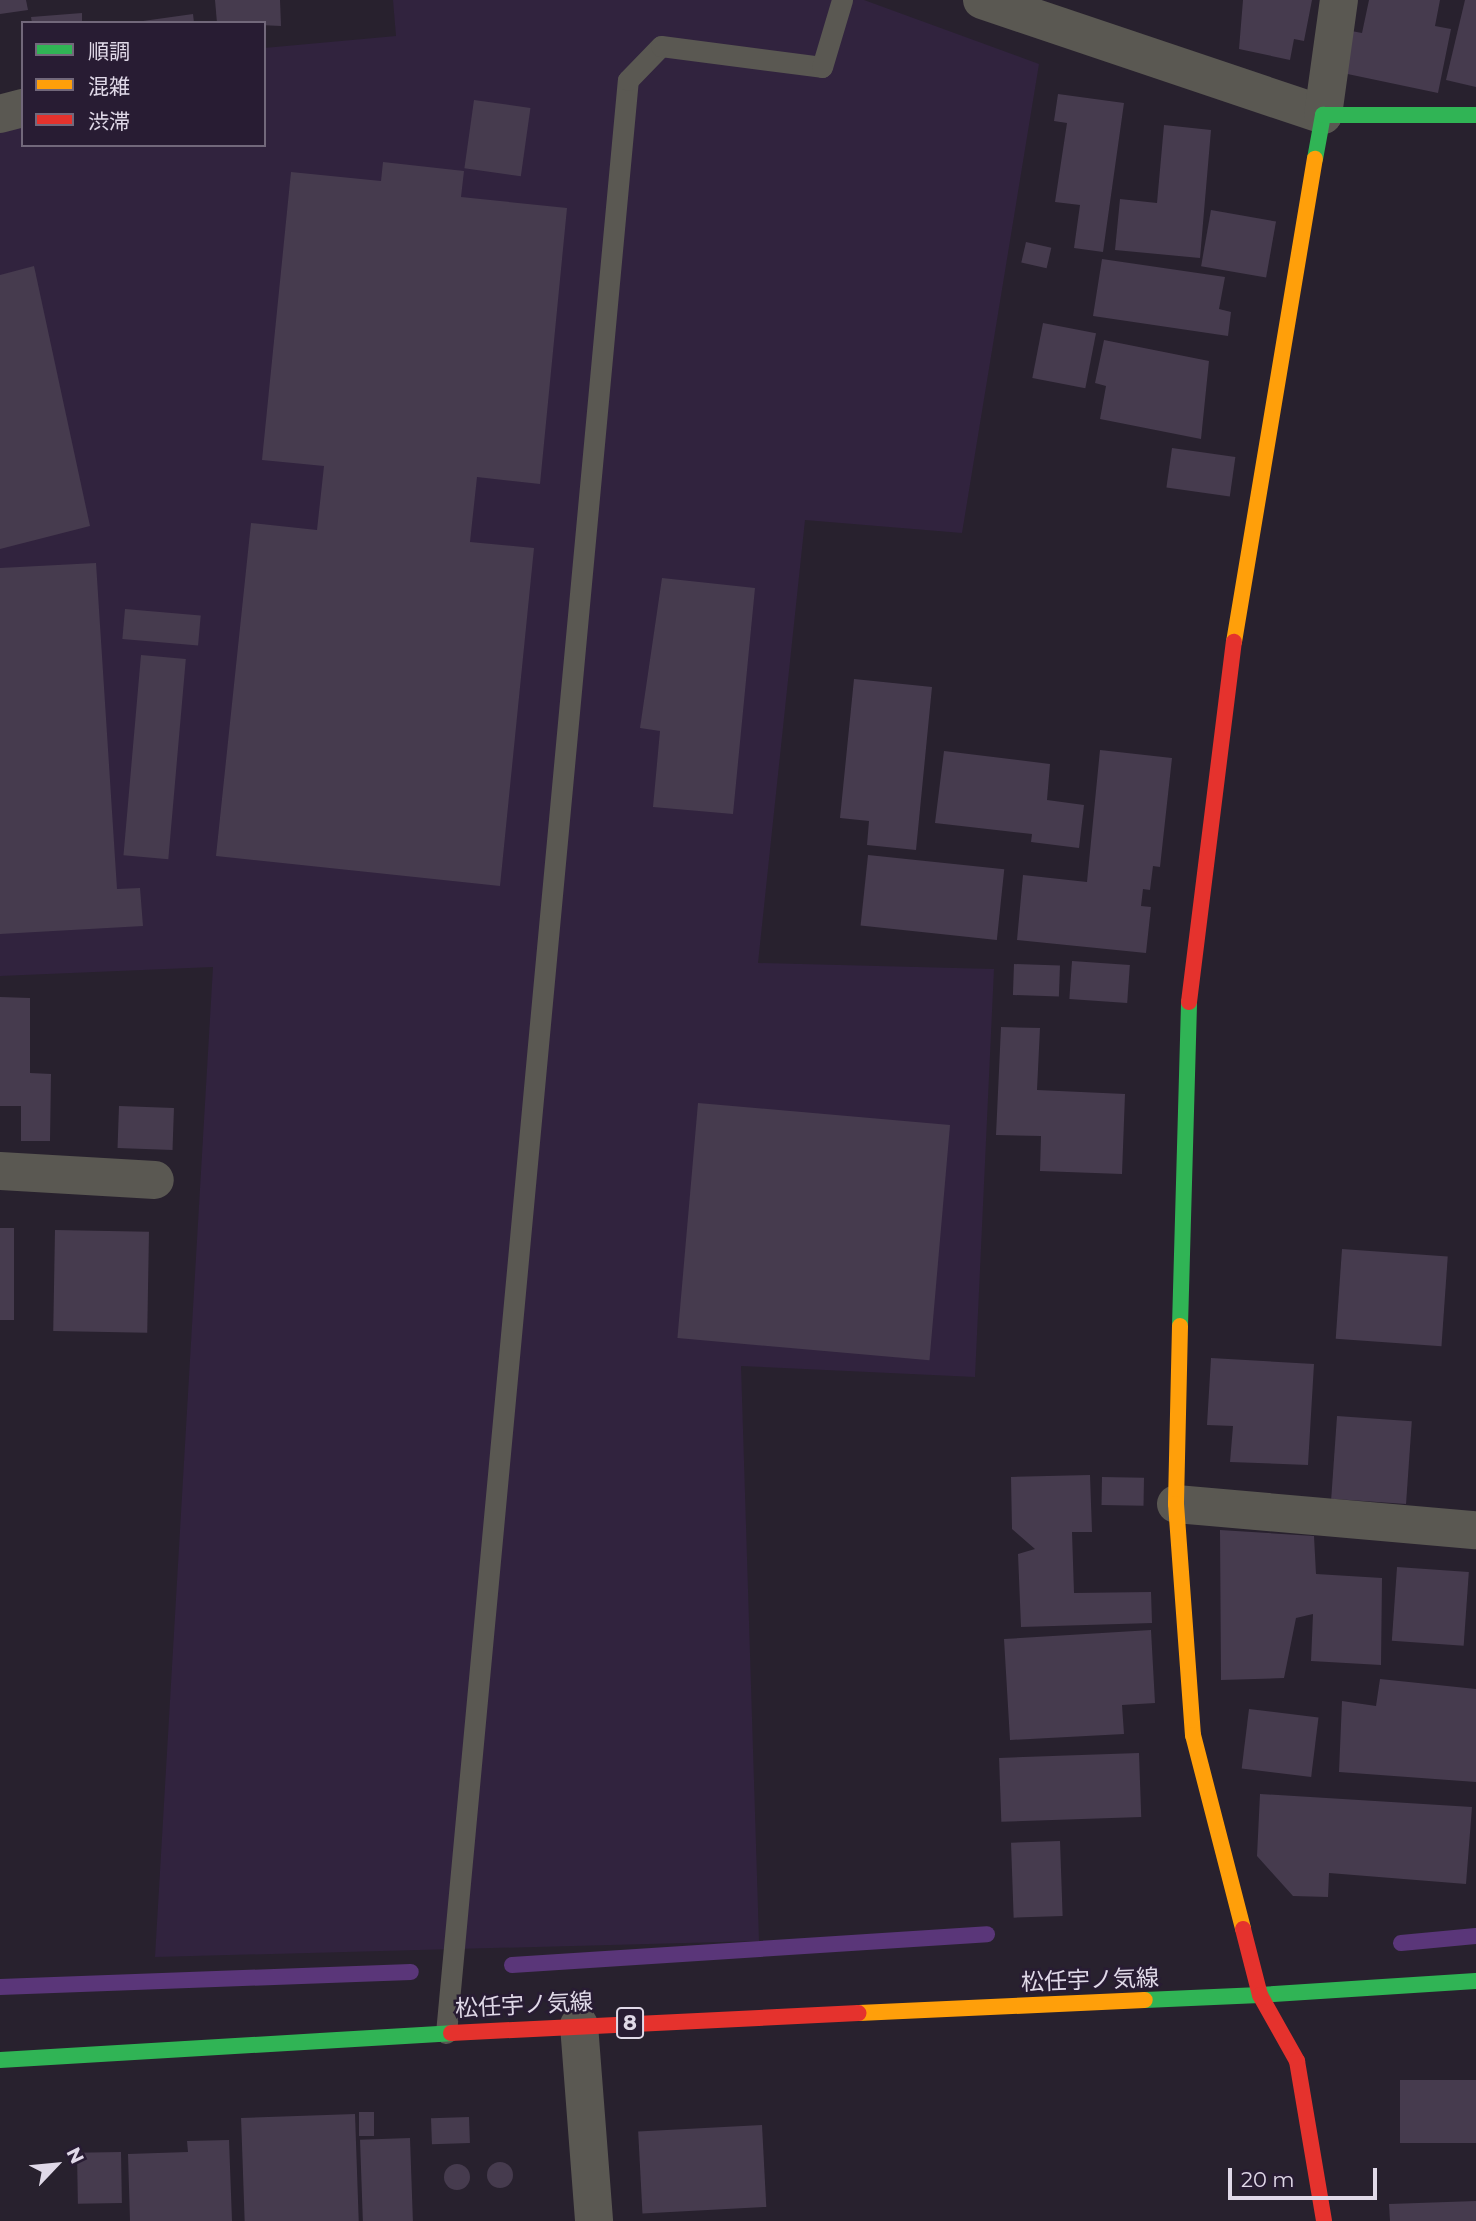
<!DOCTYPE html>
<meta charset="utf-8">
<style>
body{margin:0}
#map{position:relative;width:1476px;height:2221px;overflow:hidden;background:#28212e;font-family:Montserrat,"Noto Sans JP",sans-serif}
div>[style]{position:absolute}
.built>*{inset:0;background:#31233e}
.stream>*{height:16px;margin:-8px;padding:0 8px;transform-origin:8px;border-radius:8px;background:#5a3679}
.building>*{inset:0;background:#463b4e;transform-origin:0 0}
.round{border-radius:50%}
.lane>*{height:21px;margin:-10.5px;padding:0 10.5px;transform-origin:10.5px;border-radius:10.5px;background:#5a5852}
.street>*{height:38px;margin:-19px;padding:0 19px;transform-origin:19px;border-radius:19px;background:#5a5852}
.fast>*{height:16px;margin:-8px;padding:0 8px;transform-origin:8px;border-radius:8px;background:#30b455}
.slow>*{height:16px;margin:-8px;padding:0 8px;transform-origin:8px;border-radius:8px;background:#ff9f0a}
.jam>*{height:16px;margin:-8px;padding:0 8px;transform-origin:8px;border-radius:8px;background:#e5322d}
span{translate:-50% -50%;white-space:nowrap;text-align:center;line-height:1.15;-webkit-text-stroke:5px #281c33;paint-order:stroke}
.shield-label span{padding:2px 5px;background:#281c33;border:2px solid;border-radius:5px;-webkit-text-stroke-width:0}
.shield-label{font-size:21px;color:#e0d9e8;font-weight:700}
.street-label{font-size:23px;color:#e0d9e8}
.legend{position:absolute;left:21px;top:21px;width:245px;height:126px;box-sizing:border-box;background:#281c33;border:2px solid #72687b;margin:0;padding:9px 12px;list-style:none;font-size:21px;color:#e0d9e8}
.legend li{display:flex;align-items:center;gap:14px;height:35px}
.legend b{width:35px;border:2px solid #72687b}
.north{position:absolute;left:21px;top:2130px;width:70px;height:70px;-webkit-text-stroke:5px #281c33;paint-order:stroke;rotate:64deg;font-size:19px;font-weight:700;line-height:28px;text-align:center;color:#e0d9e8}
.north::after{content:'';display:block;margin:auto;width:24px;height:32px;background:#e0d9e8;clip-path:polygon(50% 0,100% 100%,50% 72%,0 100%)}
.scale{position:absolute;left:1228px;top:2168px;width:149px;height:32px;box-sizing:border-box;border:4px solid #e0d9e8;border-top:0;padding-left:9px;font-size:21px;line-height:24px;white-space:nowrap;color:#e0d9e8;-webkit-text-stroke:5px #281c33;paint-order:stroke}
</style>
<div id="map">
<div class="built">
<div style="clip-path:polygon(393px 0,864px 0,1039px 64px,962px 533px,805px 520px,758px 963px,994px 969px,975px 1377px,741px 1366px,759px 1941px,155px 1957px,213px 967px,0 976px,0 126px,23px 122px,23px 145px,264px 145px,264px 48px,396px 36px)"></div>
</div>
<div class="stream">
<div style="left:1401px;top:1943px;width:75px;rotate:-5.3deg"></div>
<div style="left:512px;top:1965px;width:476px;rotate:-3.7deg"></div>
<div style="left:0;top:1987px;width:411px;rotate:-2.1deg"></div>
</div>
<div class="building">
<div style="clip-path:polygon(0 0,26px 0,28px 10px,0 14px)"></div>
<div style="clip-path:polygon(215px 0,280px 0,281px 26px,217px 23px)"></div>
<div style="clip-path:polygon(1243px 0,1312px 0,1304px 41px,1294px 39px,1290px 60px,1239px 49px)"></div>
<div style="clip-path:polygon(1369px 0,1440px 0,1435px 26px,1451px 29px,1438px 93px,1338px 72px,1346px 30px,1362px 33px)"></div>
<div style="clip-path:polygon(1465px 0,1476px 0,1476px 87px,1446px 80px)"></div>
<div style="clip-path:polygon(82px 13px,82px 23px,32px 23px,31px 17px)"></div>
<div style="clip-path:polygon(193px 14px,194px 23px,143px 23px,143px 21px)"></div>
<div style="clip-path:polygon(1058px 94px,1124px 103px,1103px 252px,1074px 248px,1080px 205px,1055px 202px,1067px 123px,1054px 121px)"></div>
<div style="left:474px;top:100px;width:57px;height:69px;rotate:8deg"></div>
<div style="clip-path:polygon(1164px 125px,1211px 130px,1200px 258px,1115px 250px,1120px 199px,1157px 203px)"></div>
<div style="clip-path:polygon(383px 162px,464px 171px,461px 197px,567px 208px,540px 484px,477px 477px,470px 542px,534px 548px,500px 886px,216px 856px,251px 523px,317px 530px,324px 466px,262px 460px,291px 172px,381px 181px)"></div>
<div style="left:1211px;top:210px;width:66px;height:57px;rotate:10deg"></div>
<div style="left:1026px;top:242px;width:26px;height:21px;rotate:13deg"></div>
<div style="clip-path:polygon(1102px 259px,1225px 277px,1219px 309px,1231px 312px,1228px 336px,1093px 316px)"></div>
<div style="clip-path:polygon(34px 266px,90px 526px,0 549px,0 275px)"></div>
<div style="left:1043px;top:323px;width:54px;height:56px;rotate:11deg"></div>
<div style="clip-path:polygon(1104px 340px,1209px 361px,1201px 439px,1100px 419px,1106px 386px,1095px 383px)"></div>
<div style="left:1172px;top:448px;width:64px;height:40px;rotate:8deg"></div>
<div style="clip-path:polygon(96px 563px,117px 889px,140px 888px,143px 926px,0 934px,0 568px)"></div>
<div style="clip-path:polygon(662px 578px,755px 588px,733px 814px,653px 807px,660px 731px,640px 728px)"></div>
<div style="left:125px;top:609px;width:76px;height:30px;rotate:5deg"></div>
<div style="left:141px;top:655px;width:45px;height:201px;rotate:5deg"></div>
<div style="clip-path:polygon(854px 679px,932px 687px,916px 850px,867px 845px,869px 821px,840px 818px)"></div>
<div style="clip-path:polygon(1100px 750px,1172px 758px,1160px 867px,1153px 866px,1150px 890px,1143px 889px,1141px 906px,1151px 907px,1146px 953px,1017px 940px,1023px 875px,1087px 882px)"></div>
<div style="clip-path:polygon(944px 751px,1050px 764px,1047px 800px,1084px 805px,1079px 848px,1031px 842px,1032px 834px,935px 823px)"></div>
<div style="left:868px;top:855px;width:137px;height:71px;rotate:6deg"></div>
<div style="left:1072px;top:961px;width:58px;height:38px;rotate:4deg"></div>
<div style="left:1014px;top:964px;width:46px;height:31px;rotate:2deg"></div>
<div style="clip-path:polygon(0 997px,30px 998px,30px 1073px,51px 1074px,50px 1141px,21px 1141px,21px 1106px,0 1106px)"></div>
<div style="clip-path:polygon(1001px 1027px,1040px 1028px,1037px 1090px,1125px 1094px,1122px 1174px,1040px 1171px,1041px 1136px,996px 1135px)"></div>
<div style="left:698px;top:1103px;width:253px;height:236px;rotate:5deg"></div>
<div style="left:119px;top:1106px;width:55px;height:42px;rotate:2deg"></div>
<div style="left:0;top:1228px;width:14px;height:92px"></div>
<div style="left:55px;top:1230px;width:94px;height:101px;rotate:1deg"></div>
<div style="left:1342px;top:1249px;width:106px;height:90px;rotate:4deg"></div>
<div style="clip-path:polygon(1211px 1358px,1314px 1364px,1308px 1465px,1230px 1462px,1233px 1426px,1207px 1425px)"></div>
<div style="left:1337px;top:1416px;width:75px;height:83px;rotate:4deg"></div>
<div style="clip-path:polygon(1090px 1475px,1092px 1532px,1072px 1532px,1074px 1593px,1151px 1592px,1152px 1623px,1021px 1627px,1018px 1554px,1035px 1549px,1012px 1529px,1011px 1477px)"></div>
<div style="left:1102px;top:1477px;width:42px;height:28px;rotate:1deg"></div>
<div style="clip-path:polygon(1220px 1530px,1314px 1536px,1316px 1574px,1382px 1578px,1381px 1665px,1311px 1661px,1313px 1614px,1296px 1618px,1284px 1678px,1221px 1680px)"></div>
<div style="left:1397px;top:1567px;width:72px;height:74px;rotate:4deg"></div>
<div style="clip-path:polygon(1151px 1630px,1155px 1703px,1122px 1705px,1124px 1734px,1010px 1740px,1004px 1639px)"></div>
<div style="clip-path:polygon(1380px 1679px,1476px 1689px,1476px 1782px,1339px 1772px,1342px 1701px,1376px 1706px)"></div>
<div style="left:1249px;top:1709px;width:70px;height:60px;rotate:7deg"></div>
<div style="left:1139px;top:1753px;width:64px;height:140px;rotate:88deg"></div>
<div style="clip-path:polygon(1260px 1794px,1472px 1807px,1466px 1884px,1329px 1873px,1328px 1897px,1293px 1896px,1257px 1856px)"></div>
<div style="left:1060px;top:1841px;width:75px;height:49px;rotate:88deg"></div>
<div style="left:1476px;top:2080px;width:63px;height:76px;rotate:90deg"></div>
<div style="left:359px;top:2112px;width:15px;height:24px"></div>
<div style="left:355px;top:2114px;width:107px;height:114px;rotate:88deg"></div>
<div style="left:469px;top:2117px;width:26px;height:38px;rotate:88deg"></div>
<div style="left:762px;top:2125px;width:82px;height:124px;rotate:87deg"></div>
<div style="left:410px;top:2138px;width:83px;height:50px;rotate:88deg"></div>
<div style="clip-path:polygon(229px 2140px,232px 2221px,130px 2221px,128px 2154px,188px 2152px,187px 2141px)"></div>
<div style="left:121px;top:2152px;width:51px;height:44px;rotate:89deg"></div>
<div class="round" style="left:487px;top:2162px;width:26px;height:26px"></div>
<div class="round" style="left:444px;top:2164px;width:26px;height:26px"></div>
<div style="clip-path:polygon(1476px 2201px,1476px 2221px,1390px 2221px,1389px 2204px)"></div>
</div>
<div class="lane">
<div style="left:446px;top:2033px;width:1961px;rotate:-84.68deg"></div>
<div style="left:628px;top:80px;width:47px;rotate:-45.9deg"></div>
<div style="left:661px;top:46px;width:162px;rotate:7.4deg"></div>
<div style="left:822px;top:67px;width:70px;rotate:-73.4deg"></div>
</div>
<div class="street">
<div style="left:982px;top:0;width:360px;rotate:18.6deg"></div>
<div style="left:1323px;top:115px;width:116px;rotate:-82.1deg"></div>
<div style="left:0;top:114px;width:24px;rotate:-15deg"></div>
<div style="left:0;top:1171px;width:155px;rotate:3.3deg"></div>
<div style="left:1176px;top:1504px;width:301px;rotate:5deg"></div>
<div style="left:579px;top:2025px;width:197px;rotate:85.6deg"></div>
</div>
<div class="fast">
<div style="left:1315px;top:159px;width:45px;rotate:-79.7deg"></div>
<div style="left:1323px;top:115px;width:153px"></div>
<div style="left:1180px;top:1326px;width:324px;rotate:-88.4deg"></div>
<div style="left:1260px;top:1995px;width:216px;rotate:-3.7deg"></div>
<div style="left:1145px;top:2000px;width:115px;rotate:-2.5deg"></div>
<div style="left:0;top:2060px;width:452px;rotate:-3.4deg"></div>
</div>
<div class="slow">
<div style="left:1234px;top:642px;width:490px;rotate:-80.5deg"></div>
<div style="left:1180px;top:1326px;width:178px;rotate:91.3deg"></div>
<div style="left:1176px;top:1504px;width:232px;rotate:85.8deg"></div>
<div style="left:1193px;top:1735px;width:200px;rotate:75.5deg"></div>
<div style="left:859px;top:2013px;width:286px;rotate:-2.6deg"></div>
</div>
<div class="jam">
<div style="left:1189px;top:1002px;width:363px;rotate:-82.9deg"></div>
<div style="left:1243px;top:1929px;width:68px;rotate:75.6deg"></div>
<div style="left:1260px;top:1995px;width:76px;rotate:60.7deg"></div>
<div style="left:1297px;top:2061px;width:162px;rotate:80.4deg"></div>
<div style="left:451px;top:2033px;width:408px;rotate:-2.8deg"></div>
</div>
<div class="shield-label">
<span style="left:630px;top:2023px">8</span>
</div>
<div class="street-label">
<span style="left:1090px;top:1980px;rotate:-2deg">松任宇ノ気線</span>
<span style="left:524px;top:2005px;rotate:-3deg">松任宇ノ気線</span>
</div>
<ul class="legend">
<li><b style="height:9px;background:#30b455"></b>順調</li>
<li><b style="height:9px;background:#ff9f0a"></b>混雑</li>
<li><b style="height:9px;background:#e5322d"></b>渋滞</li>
</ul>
<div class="north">N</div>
<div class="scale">20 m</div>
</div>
